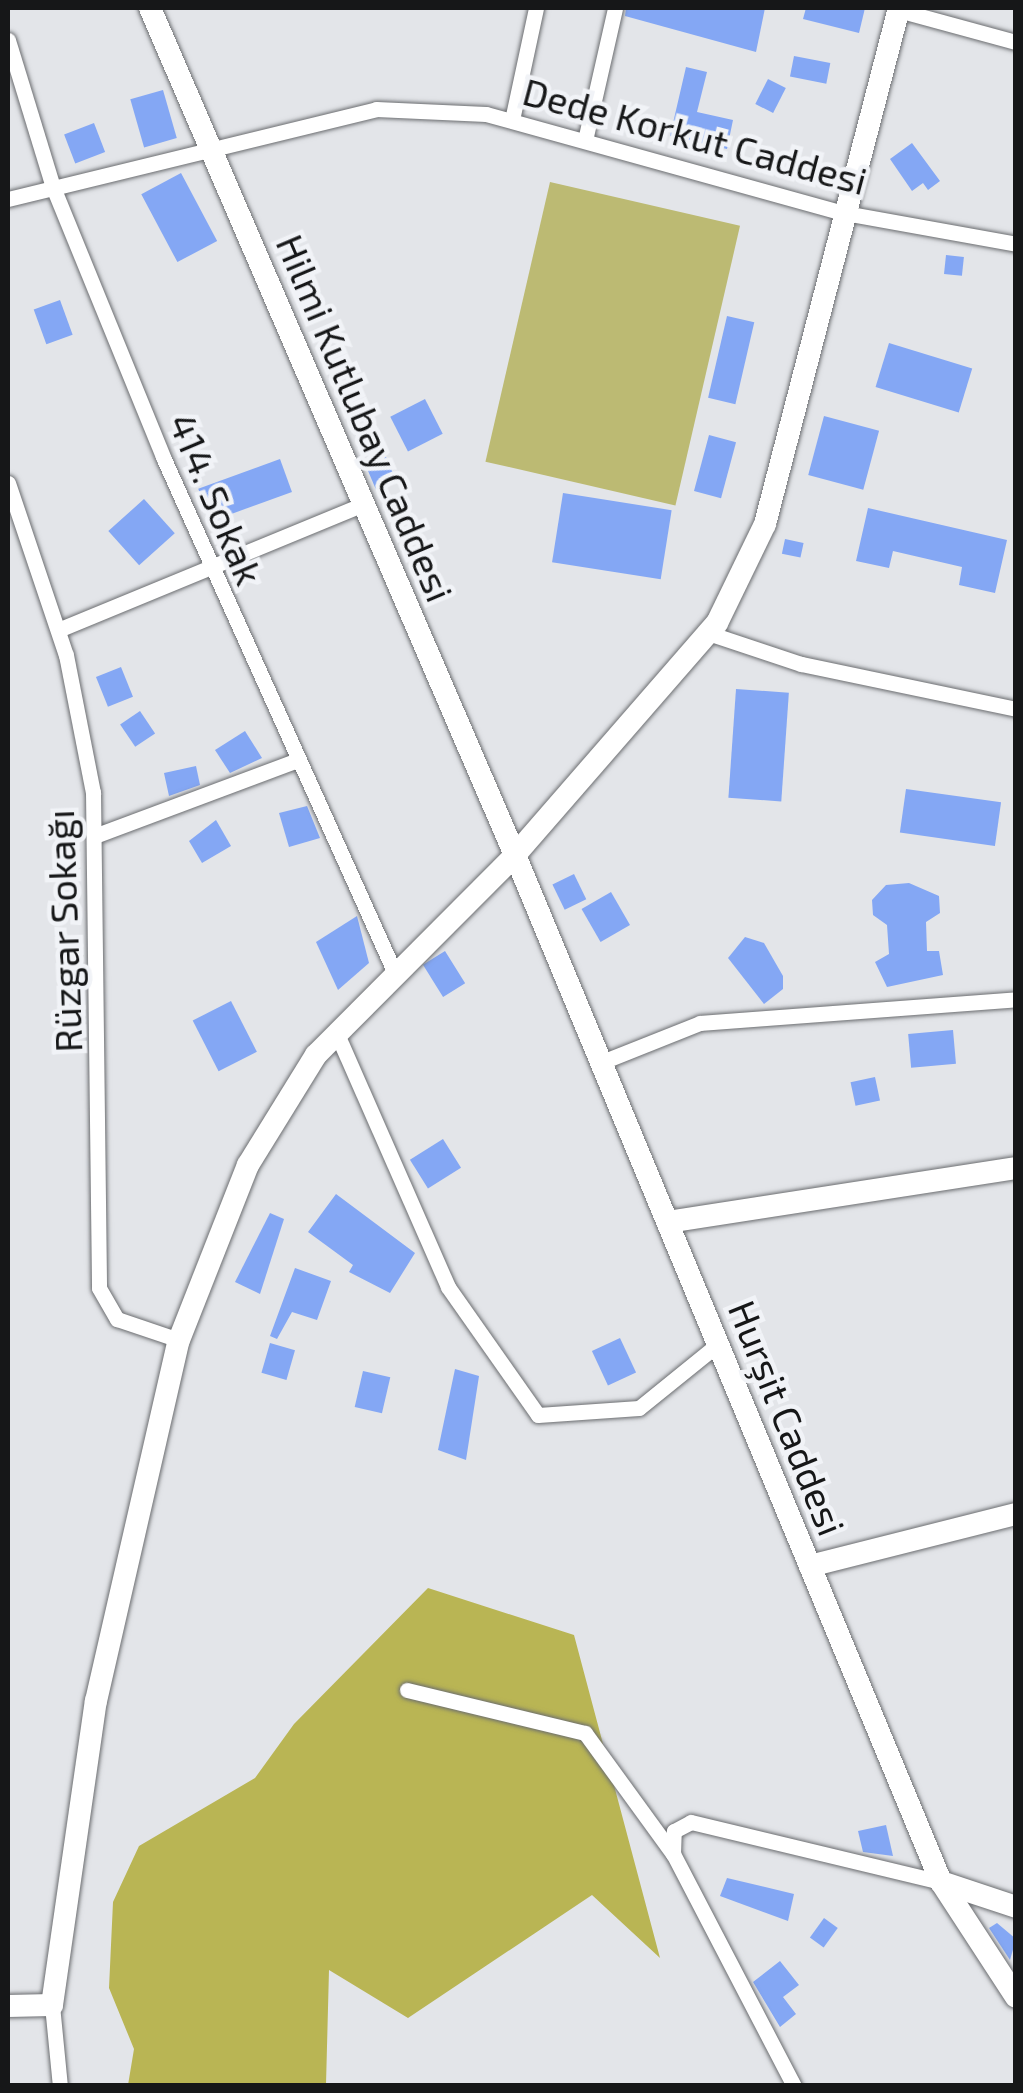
<!DOCTYPE html>
<meta charset="utf-8">
<style>
body{margin:0}
#map{position:relative;width:1023px;height:2093px;overflow:hidden;background:#e3e5e9;font-family:"Exo 2",sans-serif}
div>[style]{position:absolute}
.green>*{inset:0;background:#bcba73;transform-origin:0 0}
.forest>*{inset:0;background:#b9b554}
.building>*{inset:0;background:#84a7f4;transform-origin:0 0}
.roads{filter:drop-shadow(0 0 2px #6b6d70) drop-shadow(0 0 2px #6b6d70)}
.street>*{height:15px;margin:-7.5px;padding:0 7.5px;transform-origin:7.5px;border-radius:7.5px;background:#fff}
.secondary>*{height:22px;margin:-11px;padding:0 11px;transform-origin:11px;border-radius:11px;background:#fff}
span{translate:-50% -50%;white-space:nowrap;text-align:center;line-height:1.15;-webkit-text-stroke:9px #f1f3f7;paint-order:stroke}
.street-label{font-size:38px;color:#161718}
.frame{position:absolute;inset:0;border:10px solid #161718;pointer-events:none}
</style>
<div id="map">
<div class="green">
<div style="left:550px;top:182px;width:195px;height:287px;rotate:13deg"></div>
</div>
<div class="forest">
<div style="clip-path:polygon(428px 1588px,574px 1635px,660px 1958px,592px 1895px,408px 2018px,329px 1970px,326px 2085px,128px 2085px,134px 2049px,109px 1988px,113px 1902px,139px 1846px,255px 1778px,294px 1724px)"></div>
</div>
<div class="building">
<div style="clip-path:polygon(626px 8px,765px 8px,756px 52px,625px 16px)"></div>
<div style="clip-path:polygon(806px 8px,865px 8px,859px 33px,803px 19px)"></div>
<div style="left:794px;top:56px;width:37px;height:21px;rotate:11deg"></div>
<div style="clip-path:polygon(686px 67px,707px 72px,697px 112px,733px 120px,727px 149px,670px 136px)"></div>
<div style="left:768px;top:79px;width:20px;height:28px;rotate:27deg"></div>
<div style="left:163px;top:90px;width:50px;height:34px;rotate:74deg"></div>
<div style="left:94px;top:123px;width:31px;height:32px;rotate:69deg"></div>
<div style="clip-path:polygon(912px 143px,940px 181px,928px 190px,923px 183px,912px 191px,890px 159px)"></div>
<div style="left:181px;top:173px;width:77px;height:45px;rotate:62deg"></div>
<div style="left:946px;top:255px;width:18px;height:19px;rotate:6deg"></div>
<div style="left:60px;top:300px;width:37px;height:28px;rotate:70deg"></div>
<div style="left:727px;top:316px;width:28px;height:84px;rotate:13deg"></div>
<div style="left:889px;top:343px;width:87px;height:46px;rotate:17deg"></div>
<div style="left:425px;top:399px;width:39px;height:39px;rotate:63deg"></div>
<div style="left:824px;top:416px;width:57px;height:61px;rotate:15deg"></div>
<div style="left:709px;top:435px;width:28px;height:58px;rotate:15deg"></div>
<div style="left:386px;top:457px;width:26px;height:22px;rotate:67deg"></div>
<div style="left:280px;top:459px;width:35px;height:87px;rotate:70deg"></div>
<div style="left:563px;top:493px;width:110px;height:70px;rotate:9deg"></div>
<div style="left:144px;top:499px;width:46px;height:48px;rotate:48deg"></div>
<div style="clip-path:polygon(868px 508px,1007px 540px,995px 593px,959px 585px,962px 567px,893px 551px,889px 568px,856px 561px)"></div>
<div style="left:785px;top:539px;width:19px;height:15px;rotate:12deg"></div>
<div style="left:121px;top:667px;width:32px;height:27px;rotate:68deg"></div>
<div style="left:736px;top:689px;width:53px;height:109px;rotate:4deg"></div>
<div style="left:140px;top:711px;width:27px;height:24px;rotate:56deg"></div>
<div style="clip-path:polygon(245px 731px,262px 758px,230px 773px,215px 750px)"></div>
<div style="clip-path:polygon(196px 766px,200px 785px,169px 796px,164px 773px)"></div>
<div style="left:906px;top:789px;width:96px;height:44px;rotate:8deg"></div>
<div style="clip-path:polygon(307px 806px,320px 838px,289px 847px,279px 813px)"></div>
<div style="clip-path:polygon(216px 820px,231px 846px,202px 863px,189px 841px)"></div>
<div style="left:574px;top:874px;width:28px;height:24px;rotate:64deg"></div>
<div style="clip-path:polygon(909px 883px,939px 896px,940px 913px,926px 922px,927px 951px,939px 951px,943px 975px,887px 987px,875px 962px,889px 954px,887px 925px,873px 915px,872px 900px,886px 885px)"></div>
<div style="left:611px;top:892px;width:38px;height:34px;rotate:60deg"></div>
<div style="clip-path:polygon(357px 916px,369px 963px,338px 990px,316px 942px)"></div>
<div style="clip-path:polygon(745px 937px,764px 943px,783px 976px,783px 989px,764px 1004px,728px 958px)"></div>
<div style="left:445px;top:951px;width:38px;height:26px;rotate:58deg"></div>
<div style="left:231px;top:1001px;width:57px;height:43px;rotate:63deg"></div>
<div style="left:953px;top:1030px;width:34px;height:45px;rotate:85deg"></div>
<div style="left:875px;top:1077px;width:24px;height:25px;rotate:78deg"></div>
<div style="left:443px;top:1139px;width:34px;height:39px;rotate:58deg"></div>
<div style="clip-path:polygon(336px 1194px,415px 1253px,390px 1293px,349px 1272px,353px 1265px,308px 1232px)"></div>
<div style="clip-path:polygon(270px 1213px,284px 1219px,260px 1294px,235px 1282px)"></div>
<div style="clip-path:polygon(295px 1268px,331px 1281px,317px 1320px,292px 1312px,277px 1339px,270px 1336px)"></div>
<div style="left:620px;top:1338px;width:38px;height:31px;rotate:65deg"></div>
<div style="left:270px;top:1343px;width:26px;height:31px;rotate:16deg"></div>
<div style="clip-path:polygon(455px 1369px,479px 1376px,466px 1460px,438px 1450px)"></div>
<div style="left:363px;top:1371px;width:28px;height:37px;rotate:13deg"></div>
<div style="clip-path:polygon(886px 1825px,893px 1856px,863px 1852px,858px 1831px)"></div>
<div style="clip-path:polygon(727px 1878px,794px 1894px,788px 1921px,720px 1896px)"></div>
<div style="left:824px;top:1918px;width:17px;height:24px;rotate:36deg"></div>
<div style="clip-path:polygon(997px 1923px,1016px 1939px,1010px 1960px,989px 1928px)"></div>
<div style="clip-path:polygon(780px 1961px,799px 1985px,783px 1997px,796px 2014px,780px 2027px,753px 1982px)"></div>
</div>
<div class="roads">
<div class="street">
<div style="left:898px;top:10px;width:122px;rotate:15.2deg"></div>
<div style="left:8px;top:40px;width:154px;rotate:73deg"></div>
<div style="left:53px;top:187px;width:292px;rotate:67.8deg"></div>
<div style="left:163px;top:457px;width:564px;rotate:65.8deg"></div>
<div style="left:512px;top:120px;width:115px;rotate:-77.9deg"></div>
<div style="left:586px;top:136px;width:131px;rotate:-77.2deg"></div>
<div style="left:8px;top:199px;width:379px;rotate:-13.7deg"></div>
<div style="left:376px;top:109px;width:110px;rotate:2.6deg"></div>
<div style="left:486px;top:114px;width:366px;rotate:15.5deg"></div>
<div style="left:839px;top:212px;width:180px;rotate:10.2deg"></div>
<div style="left:8px;top:483px;width:182px;rotate:71.4deg"></div>
<div style="left:66px;top:655px;width:140px;rotate:78.9deg"></div>
<div style="left:93px;top:792px;width:496px;rotate:89.3deg"></div>
<div style="left:99px;top:1288px;width:36px;rotate:60deg"></div>
<div style="left:117px;top:1319px;width:65px;rotate:18.7deg"></div>
<div style="left:58px;top:630px;width:331px;rotate:-22.4deg"></div>
<div style="left:708px;top:633px;width:98px;rotate:18.4deg"></div>
<div style="left:801px;top:664px;width:220px;rotate:11.8deg"></div>
<div style="left:97px;top:835px;width:211px;rotate:-20.5deg"></div>
<div style="left:337px;top:1034px;width:276px;rotate:66.3deg"></div>
<div style="left:448px;top:1287px;width:156px;rotate:54.9deg"></div>
<div style="left:538px;top:1415px;width:101px;rotate:-4deg"></div>
<div style="left:639px;top:1408px;width:102px;rotate:-39deg"></div>
<div style="left:602px;top:1062px;width:105px;rotate:-21.7deg"></div>
<div style="left:700px;top:1023px;width:317px;rotate:-4.3deg"></div>
<div style="left:407px;top:1690px;width:183px;rotate:13.6deg"></div>
<div style="left:585px;top:1733px;width:150px;rotate:54deg"></div>
<div style="left:52px;top:2005px;width:81px;rotate:84.4deg"></div>
<div style="left:794px;top:2086px;width:262px;rotate:-117.5deg"></div>
<div style="left:673px;top:1854px;width:23px;rotate:-88deg"></div>
<div style="left:674px;top:1831px;width:19px;rotate:-28deg"></div>
<div style="left:691px;top:1822px;width:257px;rotate:13.5deg"></div>
</div>
<div class="secondary">
<div style="left:150px;top:8px;width:922px;rotate:66.69deg"></div>
<div style="left:515px;top:855px;width:1112px;rotate:67.47deg"></div>
<div style="left:941px;top:1882px;width:137px;rotate:56.9deg"></div>
<div style="left:668px;top:1222px;width:352px;rotate:-8.8deg"></div>
<div style="left:810px;top:1566px;width:212px;rotate:-14.2deg"></div>
<div style="left:941px;top:1882px;width:79px;rotate:18.4deg"></div>
<div style="left:8px;top:2006px;width:44px;rotate:-1.3deg"></div>
<div style="left:52px;top:2005px;width:307px;rotate:-81.8deg"></div>
<div style="left:96px;top:1701px;width:370px;rotate:-77.1deg"></div>
<div style="left:179px;top:1340px;width:188px;rotate:-68.5deg"></div>
<div style="left:248px;top:1165px;width:129px;rotate:-58.3deg"></div>
<div style="left:316px;top:1055px;width:282px;rotate:-45.1deg"></div>
<div style="left:515px;top:855px;width:308px;rotate:-49deg"></div>
<div style="left:717px;top:623px;width:110px;rotate:-64.1deg"></div>
<div style="left:765px;top:524px;width:533px;rotate:-75.44deg"></div>
</div>
</div>
<div class="street-label">
<span style="left:695px;top:136px;rotate:15deg">Dede Korkut Caddesi</span>
<span style="left:365px;top:418px;rotate:67deg">Hilmi Kutlubay Caddesi</span>
<span style="left:216px;top:499px;rotate:67deg">414. Sokak</span>
<span style="left:64px;top:931px;rotate:-92deg">Rüzgar Sokağı</span>
<span style="left:787px;top:1418px;rotate:68deg">Hurşit Caddesi</span>
</div>
<div class="frame"></div>
</div>
